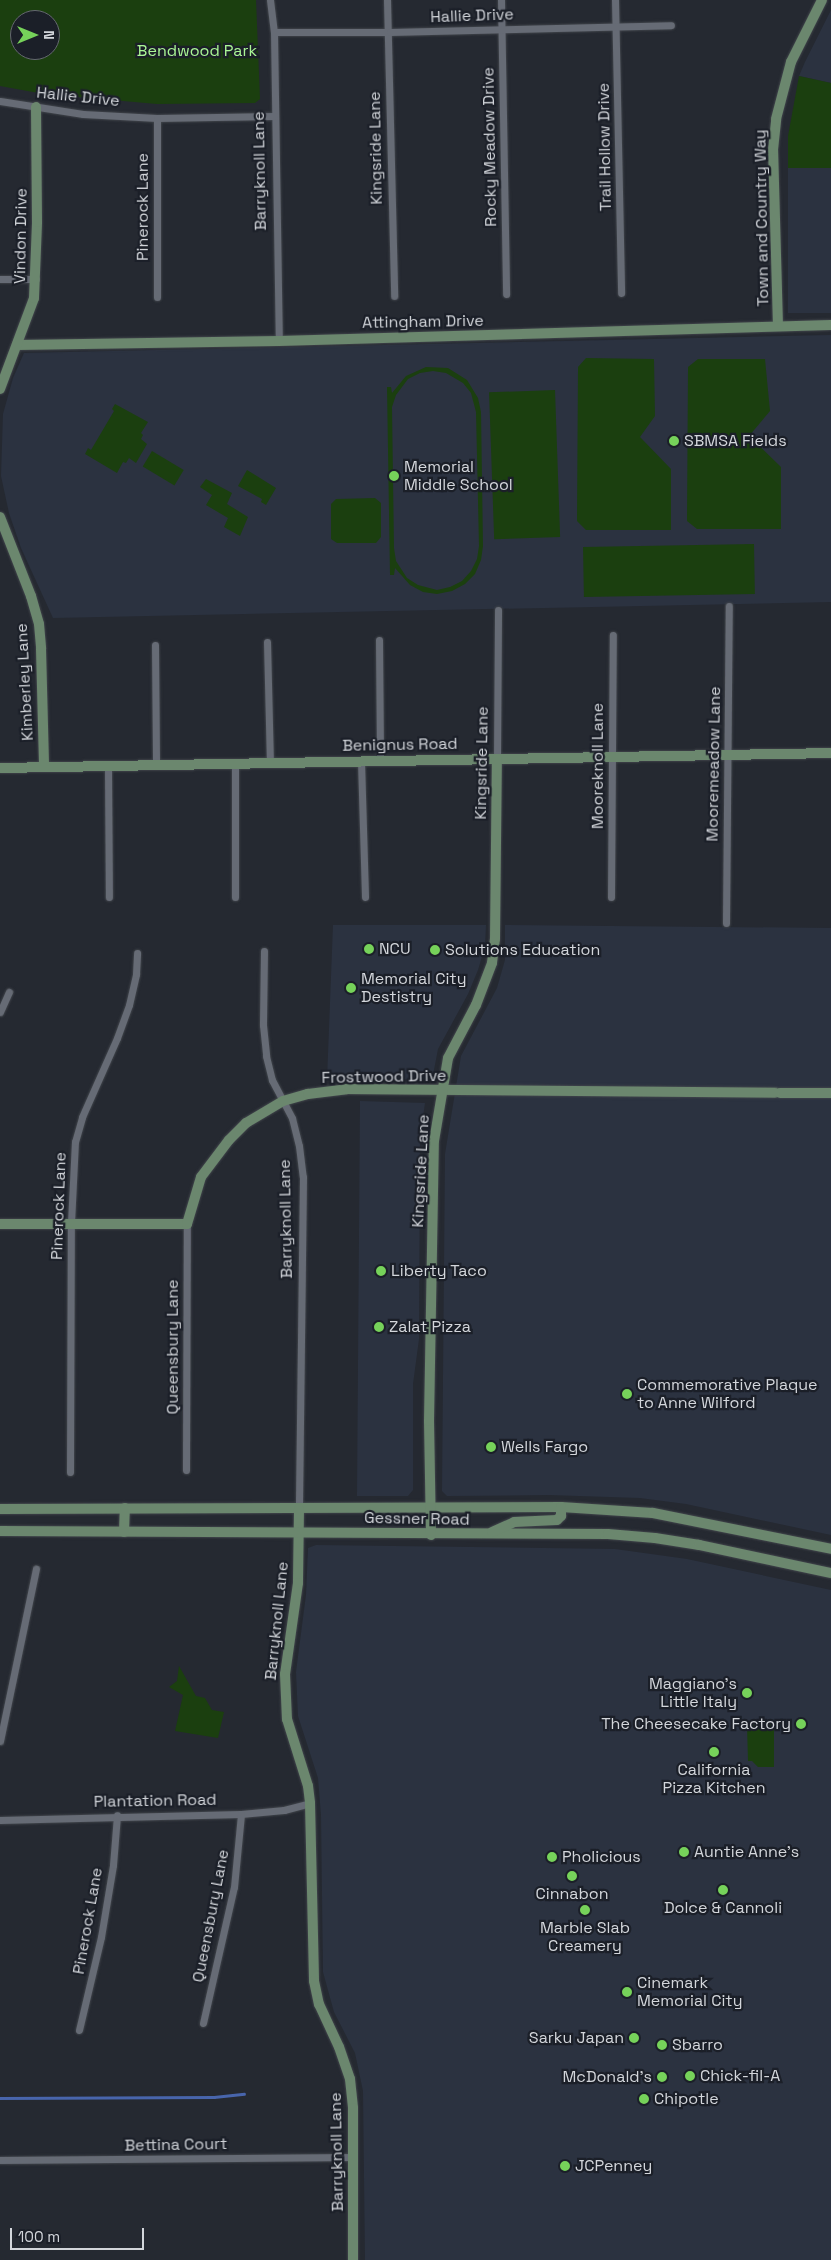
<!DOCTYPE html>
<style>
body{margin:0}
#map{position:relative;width:831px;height:2260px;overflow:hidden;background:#252931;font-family:"Space Grotesk",sans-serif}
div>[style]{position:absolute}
.built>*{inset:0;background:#2b3240;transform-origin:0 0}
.green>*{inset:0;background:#1b3f0f;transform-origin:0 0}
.stream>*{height:2.5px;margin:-1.25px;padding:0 1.25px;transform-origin:1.25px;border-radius:1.25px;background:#4865ac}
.roads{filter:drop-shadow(0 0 1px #41454b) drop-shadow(0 0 1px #41454b)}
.street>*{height:7px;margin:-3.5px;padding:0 3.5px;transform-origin:3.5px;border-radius:3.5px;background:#666b75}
.secondary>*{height:10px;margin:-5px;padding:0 5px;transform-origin:5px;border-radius:5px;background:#6b876e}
.dots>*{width:14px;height:14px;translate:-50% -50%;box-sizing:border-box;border:2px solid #1b1f28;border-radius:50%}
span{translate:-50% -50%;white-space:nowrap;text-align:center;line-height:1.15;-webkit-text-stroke:4.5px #1b1f28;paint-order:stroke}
.street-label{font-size:16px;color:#d3d6db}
.park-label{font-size:16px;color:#aaf695}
.poi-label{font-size:16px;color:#d3d6db}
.left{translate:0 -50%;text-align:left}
.right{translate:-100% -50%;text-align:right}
.north{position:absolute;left:10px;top:10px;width:50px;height:50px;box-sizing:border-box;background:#1b1f28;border:1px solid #656870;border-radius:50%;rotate:90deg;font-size:14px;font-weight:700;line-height:20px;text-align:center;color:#d3d6db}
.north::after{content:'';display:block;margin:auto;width:18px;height:22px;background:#76d25a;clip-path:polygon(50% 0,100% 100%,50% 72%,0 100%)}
.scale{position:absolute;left:10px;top:2228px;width:134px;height:22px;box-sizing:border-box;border:2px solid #d3d6db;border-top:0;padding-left:6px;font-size:15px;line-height:18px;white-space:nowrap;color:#d3d6db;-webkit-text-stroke:4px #1b1f28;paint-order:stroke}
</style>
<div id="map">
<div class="built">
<div style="clip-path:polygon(831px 10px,831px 83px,799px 76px,805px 62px)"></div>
<div style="left:788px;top:168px;width:43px;height:145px"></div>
<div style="clip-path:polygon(831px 335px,831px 602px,53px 618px,21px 548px,9px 513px,1px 476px,3px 414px,13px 378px,24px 353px)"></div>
<div style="clip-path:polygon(333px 925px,486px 925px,485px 946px,478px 970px,468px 994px,438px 1049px,433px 1075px,427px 1079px,327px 1080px)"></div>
<div style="clip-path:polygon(505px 925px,831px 928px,831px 1535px,686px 1504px,640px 1498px,549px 1495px,447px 1496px,442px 1491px,445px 1154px,461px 1056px,497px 988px,505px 960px)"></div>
<div style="clip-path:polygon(360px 1101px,425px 1103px,420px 1137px,419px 1339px,413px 1384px,413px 1490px,408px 1496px,357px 1496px)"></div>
<div style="clip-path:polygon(316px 1545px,615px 1549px,687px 1559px,831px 1590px,831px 2260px,365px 2260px,363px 2091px,355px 2053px,334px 2012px,323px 1972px,321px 1815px,318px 1778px,298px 1716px,296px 1672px,306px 1595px,308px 1548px)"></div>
</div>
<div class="green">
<div style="clip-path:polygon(evenodd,0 0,256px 0,260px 99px,255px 103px,157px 104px,44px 94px,0 86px,0 0,20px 20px,50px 20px,50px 50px,20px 50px,20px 20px)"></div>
<div style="clip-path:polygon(799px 76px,831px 83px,831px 168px,788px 168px,788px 136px)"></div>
<div style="clip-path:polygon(586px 358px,654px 359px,655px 416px,640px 437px,671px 469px,671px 530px,586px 530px,577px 521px,578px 367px)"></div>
<div style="clip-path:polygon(698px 359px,765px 359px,770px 411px,749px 436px,781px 467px,781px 529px,697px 529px,687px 521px,688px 367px)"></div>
<div style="clip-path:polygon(evenodd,426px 367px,448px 368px,467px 380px,478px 398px,481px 412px,483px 546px,481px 560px,475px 574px,465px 584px,452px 591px,437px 594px,423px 592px,410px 585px,395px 568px,394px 575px,390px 575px,387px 387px,391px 387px,392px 393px,406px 376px,426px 367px,433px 371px,446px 373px,463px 383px,471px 393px,476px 412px,479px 546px,477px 559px,471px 571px,462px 581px,450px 587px,437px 590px,418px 585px,407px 578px,396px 561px,394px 548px,392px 407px,396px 395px,408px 379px,420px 373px,433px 371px)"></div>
<div style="left:555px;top:390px;width:147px;height:66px;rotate:88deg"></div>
<div style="clip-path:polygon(115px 404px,148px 422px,141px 433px,143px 435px,141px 439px,147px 444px,136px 463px,129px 458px,126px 463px,123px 462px,117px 473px,85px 454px,88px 448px,91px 450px,114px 411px,112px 409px)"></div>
<div style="left:152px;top:451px;width:37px;height:18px;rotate:31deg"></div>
<div style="clip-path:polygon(247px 470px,276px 488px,266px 505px,261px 502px,262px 499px,238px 486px)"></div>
<div style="clip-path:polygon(206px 479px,232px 493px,227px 504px,248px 517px,240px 536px,224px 527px,228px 518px,206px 505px,212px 495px,200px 487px)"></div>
<div style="clip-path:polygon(375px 498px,381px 503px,381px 537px,376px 543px,337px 543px,331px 539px,331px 504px,336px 499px)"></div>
<div style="left:754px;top:544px;width:50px;height:171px;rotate:89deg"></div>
<div style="clip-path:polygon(179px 1666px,196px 1696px,205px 1698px,212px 1710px,224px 1712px,218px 1738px,175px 1731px,183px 1695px,169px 1687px,177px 1681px)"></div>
<div style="clip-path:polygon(774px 1724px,774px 1767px,758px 1767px,752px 1761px,748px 1761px,747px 1725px)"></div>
</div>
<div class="stream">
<div style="left:0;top:2098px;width:214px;rotate:-0.3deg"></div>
<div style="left:214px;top:2097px;width:30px;rotate:-6deg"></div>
</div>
<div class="roads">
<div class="street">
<div style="left:270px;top:0;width:32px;rotate:83deg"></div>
<div style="left:274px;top:32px;width:309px;rotate:89.1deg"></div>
<div style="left:387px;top:0;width:296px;rotate:88.6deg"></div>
<div style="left:501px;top:0;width:294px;rotate:89deg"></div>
<div style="left:615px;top:0;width:293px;rotate:88.8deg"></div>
<div style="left:274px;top:32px;width:116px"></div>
<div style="left:390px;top:32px;width:281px;rotate:-1.4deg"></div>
<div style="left:0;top:101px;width:84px;rotate:8.9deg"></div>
<div style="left:83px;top:114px;width:74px;rotate:3.1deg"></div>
<div style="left:157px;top:118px;width:117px;rotate:-1deg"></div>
<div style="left:157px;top:118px;width:179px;rotate:90deg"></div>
<div style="left:0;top:279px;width:36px"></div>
<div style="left:379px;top:640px;width:121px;rotate:89.5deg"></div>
<div style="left:267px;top:642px;width:121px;rotate:88.6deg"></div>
<div style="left:155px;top:645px;width:120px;rotate:89.5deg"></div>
<div style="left:497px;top:759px;width:149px;rotate:-89.6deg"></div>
<div style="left:361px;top:761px;width:136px;rotate:88.3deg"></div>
<div style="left:235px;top:763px;width:134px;rotate:90deg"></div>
<div style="left:108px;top:766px;width:131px;rotate:89.6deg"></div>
<div style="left:611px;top:897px;width:262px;rotate:-89.6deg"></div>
<div style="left:726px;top:923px;width:317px;rotate:-89.5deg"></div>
<div style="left:264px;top:951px;width:74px;rotate:90.8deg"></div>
<div style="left:263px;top:1025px;width:31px;rotate:84deg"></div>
<div style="left:266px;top:1056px;width:25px;rotate:76deg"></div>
<div style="left:272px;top:1080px;width:43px;rotate:62.2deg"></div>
<div style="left:292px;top:1118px;width:29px;rotate:76deg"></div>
<div style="left:299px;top:1146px;width:31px;rotate:83deg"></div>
<div style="left:303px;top:1177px;width:332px;rotate:90.7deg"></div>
<div style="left:0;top:1012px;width:22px;rotate:-66deg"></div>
<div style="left:186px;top:1470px;width:246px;rotate:-89.8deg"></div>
<div style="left:70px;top:1472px;width:249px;rotate:-89.8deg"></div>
<div style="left:71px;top:1223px;width:81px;rotate:-87.2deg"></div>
<div style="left:75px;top:1142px;width:26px;rotate:-74deg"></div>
<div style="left:82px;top:1117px;width:86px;rotate:-66.1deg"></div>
<div style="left:117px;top:1038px;width:35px;rotate:-70deg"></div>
<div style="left:129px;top:1005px;width:32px;rotate:-77deg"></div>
<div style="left:136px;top:974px;width:21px;rotate:-87deg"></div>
<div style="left:0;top:1741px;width:176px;rotate:-78.2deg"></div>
<div style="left:0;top:1820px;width:241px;rotate:-1.4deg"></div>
<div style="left:241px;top:1814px;width:43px;rotate:-5.3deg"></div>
<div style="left:284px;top:1810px;width:27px;rotate:-15deg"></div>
<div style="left:203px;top:2023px;width:139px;rotate:-77.2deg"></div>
<div style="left:234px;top:1887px;width:73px;rotate:-84.5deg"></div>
<div style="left:79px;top:2030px;width:96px;rotate:-76.7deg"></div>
<div style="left:101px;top:1937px;width:73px;rotate:-80.5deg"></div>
<div style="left:113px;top:1865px;width:50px;rotate:-85.4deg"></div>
<div style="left:0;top:2160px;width:353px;rotate:-0.5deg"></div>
</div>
<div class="secondary">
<div style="left:778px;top:326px;width:176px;rotate:-91.6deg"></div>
<div style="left:773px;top:150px;width:31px;rotate:-84deg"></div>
<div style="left:776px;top:119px;width:59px;rotate:-75.3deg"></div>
<div style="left:791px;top:62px;width:69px;rotate:-63.4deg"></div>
<div style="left:17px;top:345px;width:262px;rotate:-0.9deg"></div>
<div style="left:279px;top:341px;width:552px;rotate:-1.66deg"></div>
<div style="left:0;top:389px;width:97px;rotate:-69.5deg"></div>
<div style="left:34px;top:298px;width:76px;rotate:-87.7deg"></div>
<div style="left:37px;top:222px;width:115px;rotate:-90.5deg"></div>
<div style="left:0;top:517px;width:85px;rotate:68.6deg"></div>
<div style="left:31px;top:596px;width:29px;rotate:74deg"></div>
<div style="left:39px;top:624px;width:25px;rotate:85deg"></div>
<div style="left:41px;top:649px;width:118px;rotate:88.5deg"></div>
<div style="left:0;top:768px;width:831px;rotate:-1.03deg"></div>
<div style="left:780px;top:1093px;width:51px"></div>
<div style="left:0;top:1224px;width:187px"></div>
<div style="left:187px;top:1224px;width:49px;rotate:-73.4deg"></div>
<div style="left:201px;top:1177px;width:46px;rotate:-52.9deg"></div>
<div style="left:229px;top:1140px;width:24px;rotate:-45deg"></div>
<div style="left:246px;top:1123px;width:43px;rotate:-30.7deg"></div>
<div style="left:283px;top:1101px;width:26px;rotate:-16deg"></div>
<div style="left:308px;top:1094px;width:39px;rotate:-7deg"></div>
<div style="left:347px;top:1089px;width:428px;rotate:0.5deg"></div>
<div style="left:0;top:1509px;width:561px;rotate:-0.2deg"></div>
<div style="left:561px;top:1507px;width:92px;rotate:3.7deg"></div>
<div style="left:653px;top:1513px;width:182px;rotate:11.4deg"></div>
<div style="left:299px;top:1509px;width:74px;rotate:90.8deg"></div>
<div style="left:298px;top:1583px;width:92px;rotate:98.1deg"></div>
<div style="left:285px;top:1674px;width:45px;rotate:87.5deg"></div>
<div style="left:287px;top:1719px;width:70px;rotate:72.6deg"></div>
<div style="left:308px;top:1786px;width:17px;rotate:83deg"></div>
<div style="left:310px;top:1803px;width:178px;rotate:88.7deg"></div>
<div style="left:314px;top:1981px;width:24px;rotate:78deg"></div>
<div style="left:319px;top:2004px;width:47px;rotate:65.1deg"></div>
<div style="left:339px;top:2047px;width:34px;rotate:71deg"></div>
<div style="left:350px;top:2079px;width:29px;rotate:84deg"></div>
<div style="left:353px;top:2108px;width:152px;rotate:90deg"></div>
<div style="left:0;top:1531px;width:608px;rotate:0.28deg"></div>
<div style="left:608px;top:1534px;width:47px;rotate:4.9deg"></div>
<div style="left:655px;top:1538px;width:45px;rotate:9deg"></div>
<div style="left:699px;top:1545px;width:135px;rotate:12deg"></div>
<div style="left:124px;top:1532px;width:24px;rotate:-88deg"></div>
<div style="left:492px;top:1532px;width:24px;rotate:-24deg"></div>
<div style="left:514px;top:1522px;width:43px;rotate:-2.7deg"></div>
<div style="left:557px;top:1520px;width:6px;rotate:-45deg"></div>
<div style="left:561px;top:1516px;width:9px;rotate:-90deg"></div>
<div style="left:431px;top:1535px;width:114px;rotate:-91deg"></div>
<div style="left:429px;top:1421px;width:280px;rotate:-89deg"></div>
<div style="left:434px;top:1141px;width:84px;rotate:-80.4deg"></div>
<div style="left:448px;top:1058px;width:60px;rotate:-62.2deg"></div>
<div style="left:476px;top:1005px;width:45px;rotate:-69.1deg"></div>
<div style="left:492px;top:963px;width:24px;rotate:-83deg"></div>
<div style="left:495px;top:939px;width:180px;rotate:-89.4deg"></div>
</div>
</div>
<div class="dots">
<div style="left:674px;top:441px;background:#76d25a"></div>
<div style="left:394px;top:476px;background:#76d25a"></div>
<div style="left:369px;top:949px;background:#76d25a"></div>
<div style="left:435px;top:950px;background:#76d25a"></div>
<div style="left:351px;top:988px;background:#76d25a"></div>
<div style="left:381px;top:1271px;background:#76d25a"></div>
<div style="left:379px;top:1327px;background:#76d25a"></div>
<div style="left:627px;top:1394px;background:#76d25a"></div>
<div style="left:491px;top:1447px;background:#76d25a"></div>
<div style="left:747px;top:1693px;background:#76d25a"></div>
<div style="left:801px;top:1724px;background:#76d25a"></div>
<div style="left:714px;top:1752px;background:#76d25a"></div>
<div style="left:684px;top:1852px;background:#76d25a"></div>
<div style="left:552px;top:1857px;background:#76d25a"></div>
<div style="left:572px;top:1876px;background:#76d25a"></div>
<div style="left:723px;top:1890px;background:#76d25a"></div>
<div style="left:585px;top:1910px;background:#76d25a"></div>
<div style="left:627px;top:1992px;background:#76d25a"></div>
<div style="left:634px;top:2038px;background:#76d25a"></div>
<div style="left:662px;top:2045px;background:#76d25a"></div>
<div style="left:690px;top:2076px;background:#76d25a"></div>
<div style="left:662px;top:2077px;background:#76d25a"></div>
<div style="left:644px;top:2099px;background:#76d25a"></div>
<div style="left:565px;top:2166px;background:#76d25a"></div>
</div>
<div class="street-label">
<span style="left:472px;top:16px;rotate:-2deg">Hallie Drive</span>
<span style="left:78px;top:97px;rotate:6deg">Hallie Drive</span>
<span style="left:490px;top:147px;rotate:-91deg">Rocky Meadow Drive</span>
<span style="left:605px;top:147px;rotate:-91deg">Trail Hollow Drive</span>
<span style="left:376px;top:148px;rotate:-91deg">Kingsride Lane</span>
<span style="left:260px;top:171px;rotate:-91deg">Barryknoll Lane</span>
<span style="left:143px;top:207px;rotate:-90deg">Pinerock Lane</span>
<span style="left:762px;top:218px;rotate:-91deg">Town and Country Way</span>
<span style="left:21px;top:236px;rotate:-89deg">Vindon Drive</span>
<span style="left:423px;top:322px;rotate:-1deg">Attingham Drive</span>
<span style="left:25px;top:682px;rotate:-93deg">Kimberley Lane</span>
<span style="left:400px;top:745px;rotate:-1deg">Benignus Road</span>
<span style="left:482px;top:763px;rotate:-89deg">Kingsride Lane</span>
<span style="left:714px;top:764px;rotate:-89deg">Mooremeadow Lane</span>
<span style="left:598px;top:766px;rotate:-90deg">Mooreknoll Lane</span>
<span style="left:384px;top:1077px;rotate:-1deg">Frostwood Drive</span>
<span style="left:421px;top:1171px;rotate:-87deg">Kingsride Lane</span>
<span style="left:59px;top:1206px;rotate:-88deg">Pinerock Lane</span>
<span style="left:286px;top:1219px;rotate:-91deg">Barryknoll Lane</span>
<span style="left:173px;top:1347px;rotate:-90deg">Queensbury Lane</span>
<span style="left:417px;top:1519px;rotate:1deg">Gessner Road</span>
<span style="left:277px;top:1621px;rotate:-84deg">Barryknoll Lane</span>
<span style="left:155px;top:1801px;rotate:-1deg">Plantation Road</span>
<span style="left:211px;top:1916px;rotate:-79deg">Queensbury Lane</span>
<span style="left:88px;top:1921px;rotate:-80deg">Pinerock Lane</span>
<span style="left:176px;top:2145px;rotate:-1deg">Bettina Court</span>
<span style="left:337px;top:2152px;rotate:-91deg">Barryknoll Lane</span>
</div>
<div class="park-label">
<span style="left:197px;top:51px">Bendwood Park</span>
</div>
<div class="poi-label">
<span class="left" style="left:684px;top:441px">SBMSA Fields</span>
<span class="left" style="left:404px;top:476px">Memorial<br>Middle School</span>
<span class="left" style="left:379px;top:949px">NCU</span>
<span class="left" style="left:445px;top:950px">Solutions Education</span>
<span class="left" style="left:361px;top:988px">Memorial City<br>Destistry</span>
<span class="left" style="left:391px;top:1271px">Liberty Taco</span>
<span class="left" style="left:389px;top:1327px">Zalat Pizza</span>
<span class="left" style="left:637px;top:1394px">Commemorative Plaque<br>to Anne Wilford</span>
<span class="left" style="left:501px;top:1447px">Wells Fargo</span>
<span class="right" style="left:737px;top:1693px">Maggiano's<br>Little Italy</span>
<span class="right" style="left:791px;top:1724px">The Cheesecake Factory</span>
<span style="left:714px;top:1779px">California<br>Pizza Kitchen</span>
<span class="left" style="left:694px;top:1852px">Auntie Anne's</span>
<span class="left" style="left:562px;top:1857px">Pholicious</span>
<span style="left:572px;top:1894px">Cinnabon</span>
<span style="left:723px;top:1908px">Dolce &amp; Cannoli</span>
<span style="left:585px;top:1937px">Marble Slab<br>Creamery</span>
<span class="left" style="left:637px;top:1992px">Cinemark<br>Memorial City</span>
<span class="right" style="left:624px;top:2038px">Sarku Japan</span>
<span class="left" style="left:672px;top:2045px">Sbarro</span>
<span class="left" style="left:700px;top:2076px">Chick-fil-A</span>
<span class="right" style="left:652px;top:2077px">McDonald's</span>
<span class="left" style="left:654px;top:2099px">Chipotle</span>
<span class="left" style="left:575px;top:2166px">JCPenney</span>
</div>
<div class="north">N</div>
<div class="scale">100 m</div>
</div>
